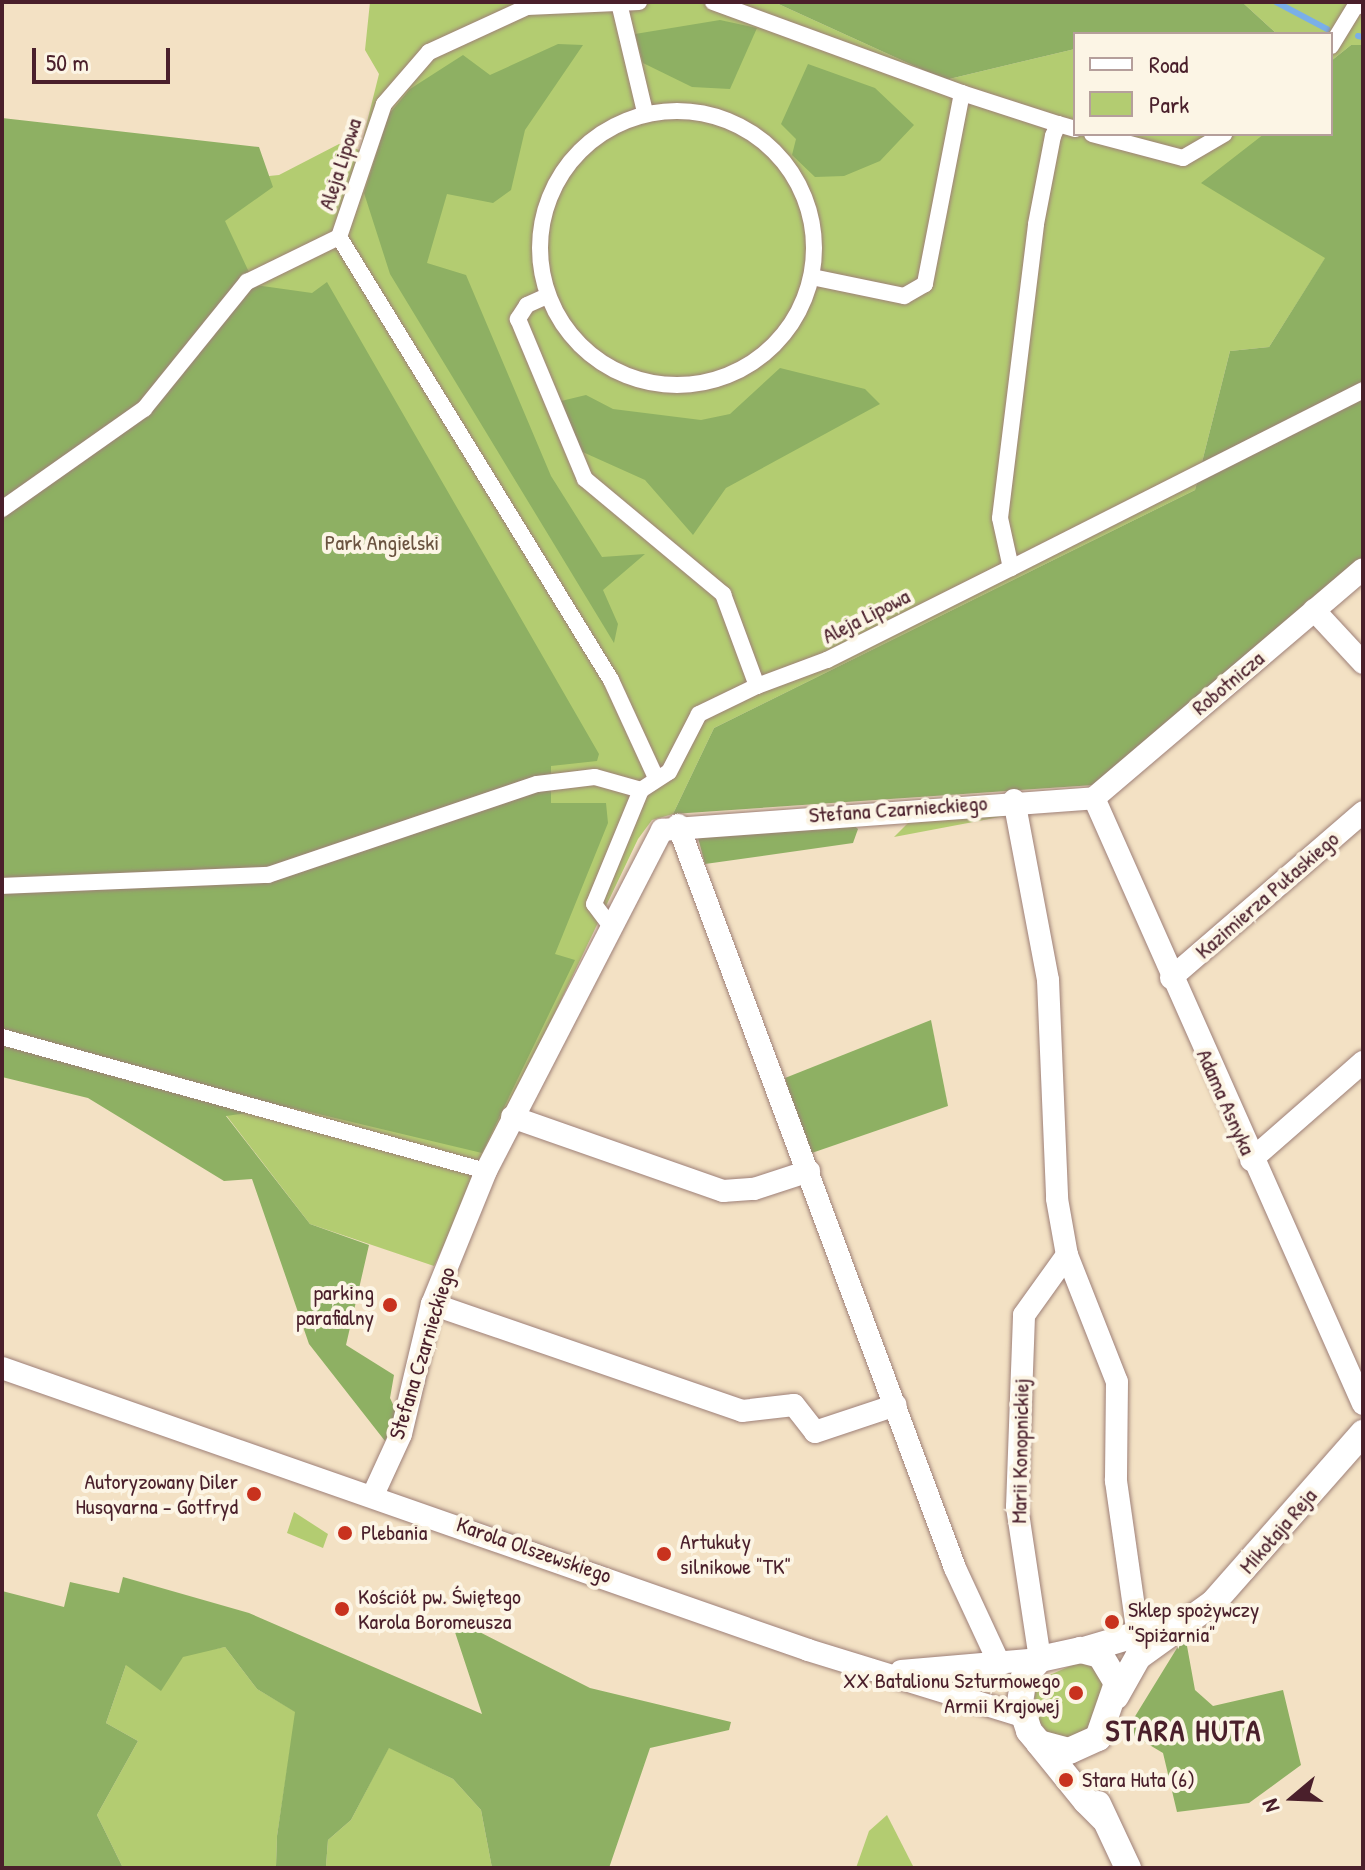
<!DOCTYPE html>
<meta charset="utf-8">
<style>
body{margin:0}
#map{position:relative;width:1365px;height:1870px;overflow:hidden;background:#f3e1c4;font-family:"Patrick Hand",sans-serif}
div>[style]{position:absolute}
.green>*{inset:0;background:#b3cc71}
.forest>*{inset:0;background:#8eb063}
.stream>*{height:6px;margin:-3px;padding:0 3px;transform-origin:3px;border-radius:3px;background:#7aafe8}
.roads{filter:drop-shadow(0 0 2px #9e8078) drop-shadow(0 0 2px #9e8078)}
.pedestrian>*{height:16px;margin:-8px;padding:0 8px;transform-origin:8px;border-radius:8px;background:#fff}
.pedestrian>.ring{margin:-8px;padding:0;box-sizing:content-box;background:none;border:16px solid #fff;border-radius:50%}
.minor>*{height:22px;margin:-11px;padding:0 11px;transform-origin:11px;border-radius:11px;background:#fff}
.tertiary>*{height:26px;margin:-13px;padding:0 13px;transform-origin:13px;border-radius:13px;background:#fff}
.dots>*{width:22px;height:22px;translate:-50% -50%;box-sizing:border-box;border:4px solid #fcf5e5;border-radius:50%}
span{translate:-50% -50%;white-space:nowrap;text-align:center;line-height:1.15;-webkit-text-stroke:8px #fcf5e5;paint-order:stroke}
.street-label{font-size:22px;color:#4a1f2b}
.park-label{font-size:22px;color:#6a5340}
.poi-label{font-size:22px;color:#4a1f2b}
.right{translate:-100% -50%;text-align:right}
.left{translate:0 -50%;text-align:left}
.district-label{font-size:30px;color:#4a1f2b;font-weight:700;letter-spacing:2px}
.frame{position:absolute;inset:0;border:4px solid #4a1f2b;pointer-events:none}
.legend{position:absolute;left:1073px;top:32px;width:260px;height:104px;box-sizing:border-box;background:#fcf5e5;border:2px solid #b59f9b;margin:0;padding:10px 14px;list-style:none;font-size:24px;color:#4a1f2b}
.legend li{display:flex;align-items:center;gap:16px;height:40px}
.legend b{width:40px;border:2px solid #b59f9b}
.north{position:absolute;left:1253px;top:1758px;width:80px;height:80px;-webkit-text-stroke:6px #fcf5e5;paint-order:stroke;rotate:251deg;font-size:22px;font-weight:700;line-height:32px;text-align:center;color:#4a1f2b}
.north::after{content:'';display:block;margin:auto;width:28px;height:36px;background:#4a1f2b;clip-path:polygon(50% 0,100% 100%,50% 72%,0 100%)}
.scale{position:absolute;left:32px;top:48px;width:138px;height:36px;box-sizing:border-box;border:4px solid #4a1f2b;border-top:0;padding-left:10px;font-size:24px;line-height:28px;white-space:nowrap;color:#4a1f2b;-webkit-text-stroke:6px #fcf5e5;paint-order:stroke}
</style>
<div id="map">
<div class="green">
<div style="clip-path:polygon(370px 2px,774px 2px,945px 80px,1075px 49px,1075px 134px,1278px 134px,1326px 257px,1269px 347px,1230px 351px,1195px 490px,714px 728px,673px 814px,652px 820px,638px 839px,434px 1266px,310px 1224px,226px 1115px,2px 204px,279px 175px,339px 144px,360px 150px,379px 74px,365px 50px)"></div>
<div style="clip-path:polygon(1242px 2px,1363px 2px,1363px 45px,1351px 45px,1331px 61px,1331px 34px,1277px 34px)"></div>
<div style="clip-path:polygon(1002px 806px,1005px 816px,894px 837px,916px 815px)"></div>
<div style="clip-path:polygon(294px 1512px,328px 1534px,323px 1548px,287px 1533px)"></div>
<div style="clip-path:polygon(225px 1647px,257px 1689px,296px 1712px,277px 1836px,276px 1866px,286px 1868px,123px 1868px,97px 1815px,138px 1741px,106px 1723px,126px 1665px)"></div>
<div style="clip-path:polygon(1077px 1663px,1089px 1663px,1106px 1679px,1087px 1730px,1075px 1739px,1049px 1735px,1033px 1713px,1036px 1681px)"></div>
<div style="clip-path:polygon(389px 1747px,453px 1779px,481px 1810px,492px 1868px,320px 1868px,326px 1866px,328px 1840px,351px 1820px)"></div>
<div style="clip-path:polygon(887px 1815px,914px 1868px,856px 1868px,869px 1831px)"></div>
</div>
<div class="forest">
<div style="clip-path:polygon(774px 2px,1242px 2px,1277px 34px,1075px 34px,1075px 49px,945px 80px)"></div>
<div style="clip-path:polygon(720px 20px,757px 28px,730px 89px,692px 87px,643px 63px,635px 34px)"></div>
<div style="clip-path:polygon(558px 44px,583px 45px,525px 130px,511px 190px,493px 203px,447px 194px,427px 263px,466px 275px,551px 476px,602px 557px,645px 554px,603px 590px,618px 624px,614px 643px,390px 274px,364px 193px,389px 114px,410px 89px,463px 55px,490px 75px)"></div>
<div style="clip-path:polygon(1351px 45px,1363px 45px,1363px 557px,1094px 785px,673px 814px,714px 728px,1195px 490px,1230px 351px,1269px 347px,1325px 258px,1201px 183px,1264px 134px,1331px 134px,1331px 61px)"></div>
<div style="clip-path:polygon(808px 64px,875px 88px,914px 125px,880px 161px,844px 176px,815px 177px,792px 155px,796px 139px,781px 124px)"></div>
<div style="clip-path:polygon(2px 118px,259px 147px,273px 187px,225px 221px,255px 285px,312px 293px,327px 282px,599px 754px,597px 761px,551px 766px,551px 803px,606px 803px,608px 823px,555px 954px,575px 960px,482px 1153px,289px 1107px,226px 1116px,310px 1224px,369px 1245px,346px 1345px,394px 1375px,390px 1398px,398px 1415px,385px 1441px,309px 1344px,252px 1179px,224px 1181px,88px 1098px,2px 1077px)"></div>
<div style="clip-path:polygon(780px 368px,865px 389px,880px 404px,726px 488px,693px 535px,645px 480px,576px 449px,557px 402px,586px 395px,613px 409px,701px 420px,730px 414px)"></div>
<div style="clip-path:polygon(847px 819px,858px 829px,853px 843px,705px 864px,697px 834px)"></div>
<div style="clip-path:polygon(931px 1020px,948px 1106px,806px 1155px,785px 1078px)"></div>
<div style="clip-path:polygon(123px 1577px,249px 1613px,482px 1714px,450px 1617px,590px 1688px,731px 1722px,729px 1730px,650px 1748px,609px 1868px,492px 1868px,481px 1810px,453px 1779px,389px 1748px,351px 1820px,328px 1840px,326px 1866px,286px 1868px,276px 1866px,277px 1836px,295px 1712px,257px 1689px,225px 1647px,183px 1657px,161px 1691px,126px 1665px,106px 1723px,138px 1741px,97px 1815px,123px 1868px,2px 1868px,2px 1591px,64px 1607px,70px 1582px,119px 1593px)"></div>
<div style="clip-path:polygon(1185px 1635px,1195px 1690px,1213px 1706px,1283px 1690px,1301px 1765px,1249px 1803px,1177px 1812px,1163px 1753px,1126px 1731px)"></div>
</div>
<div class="stream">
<div style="left:1276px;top:2px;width:58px;rotate:27.9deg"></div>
<div style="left:1358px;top:36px;width:5px;rotate:11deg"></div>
</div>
<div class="roads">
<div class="pedestrian">
<div style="left:639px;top:2px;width:112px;rotate:177.4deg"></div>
<div style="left:527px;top:7px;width:108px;rotate:155.3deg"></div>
<div style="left:429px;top:52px;width:69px;rotate:130.9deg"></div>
<div style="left:384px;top:104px;width:140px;rotate:108.7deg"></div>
<div style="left:339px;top:237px;width:520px;rotate:58.45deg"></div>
<div style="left:611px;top:680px;width:108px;rotate:65.3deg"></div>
<div style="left:713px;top:2px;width:265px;rotate:20.1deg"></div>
<div style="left:962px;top:93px;width:195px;rotate:101deg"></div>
<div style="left:925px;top:284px;width:24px;rotate:150deg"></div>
<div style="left:904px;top:296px;width:94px;rotate:-168.3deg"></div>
<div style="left:619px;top:3px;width:112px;rotate:76.6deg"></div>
<div style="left:1331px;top:46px;width:48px;rotate:-58.6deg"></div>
<div style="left:1356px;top:5px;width:7px;rotate:8deg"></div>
<div style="left:962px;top:93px;width:101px;rotate:17.9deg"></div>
<div class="ring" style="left:540px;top:111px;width:258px;height:258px"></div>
<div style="left:1092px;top:134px;width:94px;rotate:14.8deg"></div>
<div style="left:1183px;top:158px;width:48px;rotate:-30.3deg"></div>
<div style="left:547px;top:296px;width:22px;rotate:156deg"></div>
<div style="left:527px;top:305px;width:17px;rotate:123deg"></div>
<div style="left:518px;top:319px;width:173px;rotate:67.3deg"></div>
<div style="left:585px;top:479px;width:180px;rotate:39.8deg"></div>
<div style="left:723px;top:594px;width:98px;rotate:69.7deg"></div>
<div style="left:757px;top:686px;width:75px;rotate:-20.4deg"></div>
<div style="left:827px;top:660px;width:206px;rotate:-26.6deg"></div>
<div style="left:1011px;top:568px;width:51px;rotate:-102.4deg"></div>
<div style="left:1000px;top:518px;width:296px;rotate:-83deg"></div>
<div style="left:1036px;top:224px;width:90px;rotate:-79.1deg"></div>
<div style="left:1053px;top:136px;width:13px;rotate:-67deg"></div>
<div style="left:1058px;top:124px;width:18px;rotate:16deg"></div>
<div style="left:2px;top:509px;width:174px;rotate:-35.2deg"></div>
<div style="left:144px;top:409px;width:164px;rotate:-51deg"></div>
<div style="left:247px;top:282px;width:102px;rotate:-26.1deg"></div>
<div style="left:1011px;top:568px;width:394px;rotate:-26.8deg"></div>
<div style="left:2px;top:886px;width:266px;rotate:-2.4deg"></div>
<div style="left:268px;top:875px;width:284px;rotate:-18.7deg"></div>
<div style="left:537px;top:784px;width:58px;rotate:-6.9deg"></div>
<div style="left:595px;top:777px;width:48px;rotate:15.8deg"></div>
<div style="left:609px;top:924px;width:25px;rotate:-127deg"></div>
<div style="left:594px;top:904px;width:123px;rotate:-67.6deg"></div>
<div style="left:641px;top:790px;width:33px;rotate:-33deg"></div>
<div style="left:669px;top:772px;width:65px;rotate:-62.7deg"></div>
<div style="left:699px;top:714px;width:64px;rotate:-25.8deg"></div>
<div style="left:2px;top:1037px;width:502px;rotate:15.48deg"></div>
</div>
<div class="minor">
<div style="left:1314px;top:610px;width:72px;rotate:47.2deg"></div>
<div style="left:1094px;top:798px;width:663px;rotate:66.06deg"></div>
<div style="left:1094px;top:798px;width:353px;rotate:-40.4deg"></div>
<div style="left:1014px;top:800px;width:183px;rotate:79.3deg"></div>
<div style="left:1048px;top:980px;width:219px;rotate:87.6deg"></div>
<div style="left:1057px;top:1199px;width:57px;rotate:79.9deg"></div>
<div style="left:1067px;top:1255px;width:136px;rotate:68.5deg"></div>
<div style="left:1117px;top:1382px;width:99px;rotate:90.6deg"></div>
<div style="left:1116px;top:1481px;width:157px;rotate:81.9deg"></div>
<div style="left:678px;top:825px;width:793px;rotate:69.55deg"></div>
<div style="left:955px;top:1568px;width:107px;rotate:65.1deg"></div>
<div style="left:1171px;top:978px;width:254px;rotate:-40.8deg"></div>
<div style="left:512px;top:1117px;width:224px;rotate:19.3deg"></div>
<div style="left:723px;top:1191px;width:31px;rotate:-4deg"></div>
<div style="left:754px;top:1189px;width:58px;rotate:-18.1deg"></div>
<div style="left:1251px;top:1160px;width:149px;rotate:-41.2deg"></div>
<div style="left:432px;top:1304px;width:328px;rotate:19deg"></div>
<div style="left:742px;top:1411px;width:52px;rotate:-6.6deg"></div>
<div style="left:794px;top:1405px;width:34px;rotate:52deg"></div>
<div style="left:815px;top:1432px;width:85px;rotate:-18.4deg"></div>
<div style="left:2px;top:1368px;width:854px;rotate:19.28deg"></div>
<div style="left:808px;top:1650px;width:225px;rotate:17.1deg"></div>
<div style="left:373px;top:1495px;width:67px;rotate:-65.3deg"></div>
<div style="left:401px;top:1434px;width:134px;rotate:-76.6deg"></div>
<div style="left:432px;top:1304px;width:144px;rotate:-67.9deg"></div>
<div style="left:486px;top:1171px;width:384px;rotate:-62.7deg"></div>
<div style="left:662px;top:830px;width:433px;rotate:-4.2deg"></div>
<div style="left:901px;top:1671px;width:140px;rotate:-4.9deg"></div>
<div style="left:1040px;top:1659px;width:154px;rotate:-98.6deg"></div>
<div style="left:1017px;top:1507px;width:192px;rotate:-87.9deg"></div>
<div style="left:1024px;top:1315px;width:74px;rotate:-54.4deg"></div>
</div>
<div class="tertiary">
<div style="left:1084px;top:1650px;width:84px;rotate:-16.5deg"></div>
<div style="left:1116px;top:1696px;width:45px;rotate:-60.6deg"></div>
<div style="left:1138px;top:1657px;width:92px;rotate:-35.8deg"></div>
<div style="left:1213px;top:1603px;width:227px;rotate:-48.6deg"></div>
<div style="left:1039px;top:1743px;width:31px;rotate:15deg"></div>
<div style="left:1069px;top:1751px;width:32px;rotate:-24deg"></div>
<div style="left:1098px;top:1738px;width:58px;rotate:-70.9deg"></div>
<div style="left:1117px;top:1683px;width:33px;rotate:-121deg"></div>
<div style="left:1100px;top:1655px;width:20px;rotate:-165deg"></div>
<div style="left:1081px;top:1650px;width:42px;rotate:167.6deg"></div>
<div style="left:1040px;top:1659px;width:24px;rotate:132deg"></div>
<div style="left:1024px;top:1677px;width:26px;rotate:99deg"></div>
<div style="left:1020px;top:1703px;width:29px;rotate:72deg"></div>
<div style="left:1029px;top:1731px;width:16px;rotate:50deg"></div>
<div style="left:1039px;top:1743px;width:75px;rotate:51deg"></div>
<div style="left:1086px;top:1801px;width:24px;rotate:45deg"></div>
<div style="left:1098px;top:1804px;width:71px;rotate:64.9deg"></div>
</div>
</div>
<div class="dots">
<div style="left:390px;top:1305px;background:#c8321e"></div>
<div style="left:254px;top:1494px;background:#c8321e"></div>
<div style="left:345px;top:1533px;background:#c8321e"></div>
<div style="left:664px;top:1554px;background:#c8321e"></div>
<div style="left:342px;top:1609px;background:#c8321e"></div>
<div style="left:1112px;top:1622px;background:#c8321e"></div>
<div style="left:1076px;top:1693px;background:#c8321e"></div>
<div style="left:1066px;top:1780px;background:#c8321e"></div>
</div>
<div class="street-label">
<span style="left:340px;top:164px;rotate:-72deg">Aleja Lipowa</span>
<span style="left:866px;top:616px;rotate:-27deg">Aleja Lipowa</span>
<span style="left:1228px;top:683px;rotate:-40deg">Robotnicza</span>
<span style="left:898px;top:809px;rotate:-4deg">Stefana Czarnieckiego</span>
<span style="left:1267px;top:895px;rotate:-41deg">Kazimierza Pułaskiego</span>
<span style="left:1226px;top:1102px;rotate:66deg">Adama Asnyka</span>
<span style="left:422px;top:1353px;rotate:-73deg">Stefana Czarnieckiego</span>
<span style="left:1020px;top:1451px;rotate:-89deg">Marii Konopnickiej</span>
<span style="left:1278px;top:1531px;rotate:-49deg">Mikołaja Reja</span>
<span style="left:534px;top:1550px;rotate:19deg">Karola Olszewskiego</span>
</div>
<div class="park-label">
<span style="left:382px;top:543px">Park Angielski</span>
</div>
<div class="poi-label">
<span class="right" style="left:374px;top:1305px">parking<br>parafialny</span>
<span class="right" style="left:238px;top:1494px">Autoryzowany Diler<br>Husqvarna - Gotfryd</span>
<span class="left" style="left:361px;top:1533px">Plebania</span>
<span class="left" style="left:680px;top:1554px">Artukuły<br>silnikowe "TK"</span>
<span class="left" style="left:358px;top:1609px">Kościół pw. Świętego<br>Karola Boromeusza</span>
<span class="left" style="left:1128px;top:1622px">Sklep spożywczy<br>"Spiżarnia"</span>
<span class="right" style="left:1060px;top:1693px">XX Batalionu Szturmowego<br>Armii Krajowej</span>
<span class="left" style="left:1082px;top:1780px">Stara Huta (6)</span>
</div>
<div class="district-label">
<span style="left:1184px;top:1730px">STARA HUTA</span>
</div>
<div class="frame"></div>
<ul class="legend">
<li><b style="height:10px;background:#fff"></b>Road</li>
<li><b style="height:22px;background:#b3cc71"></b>Park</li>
</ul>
<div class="north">N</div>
<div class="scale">50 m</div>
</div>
